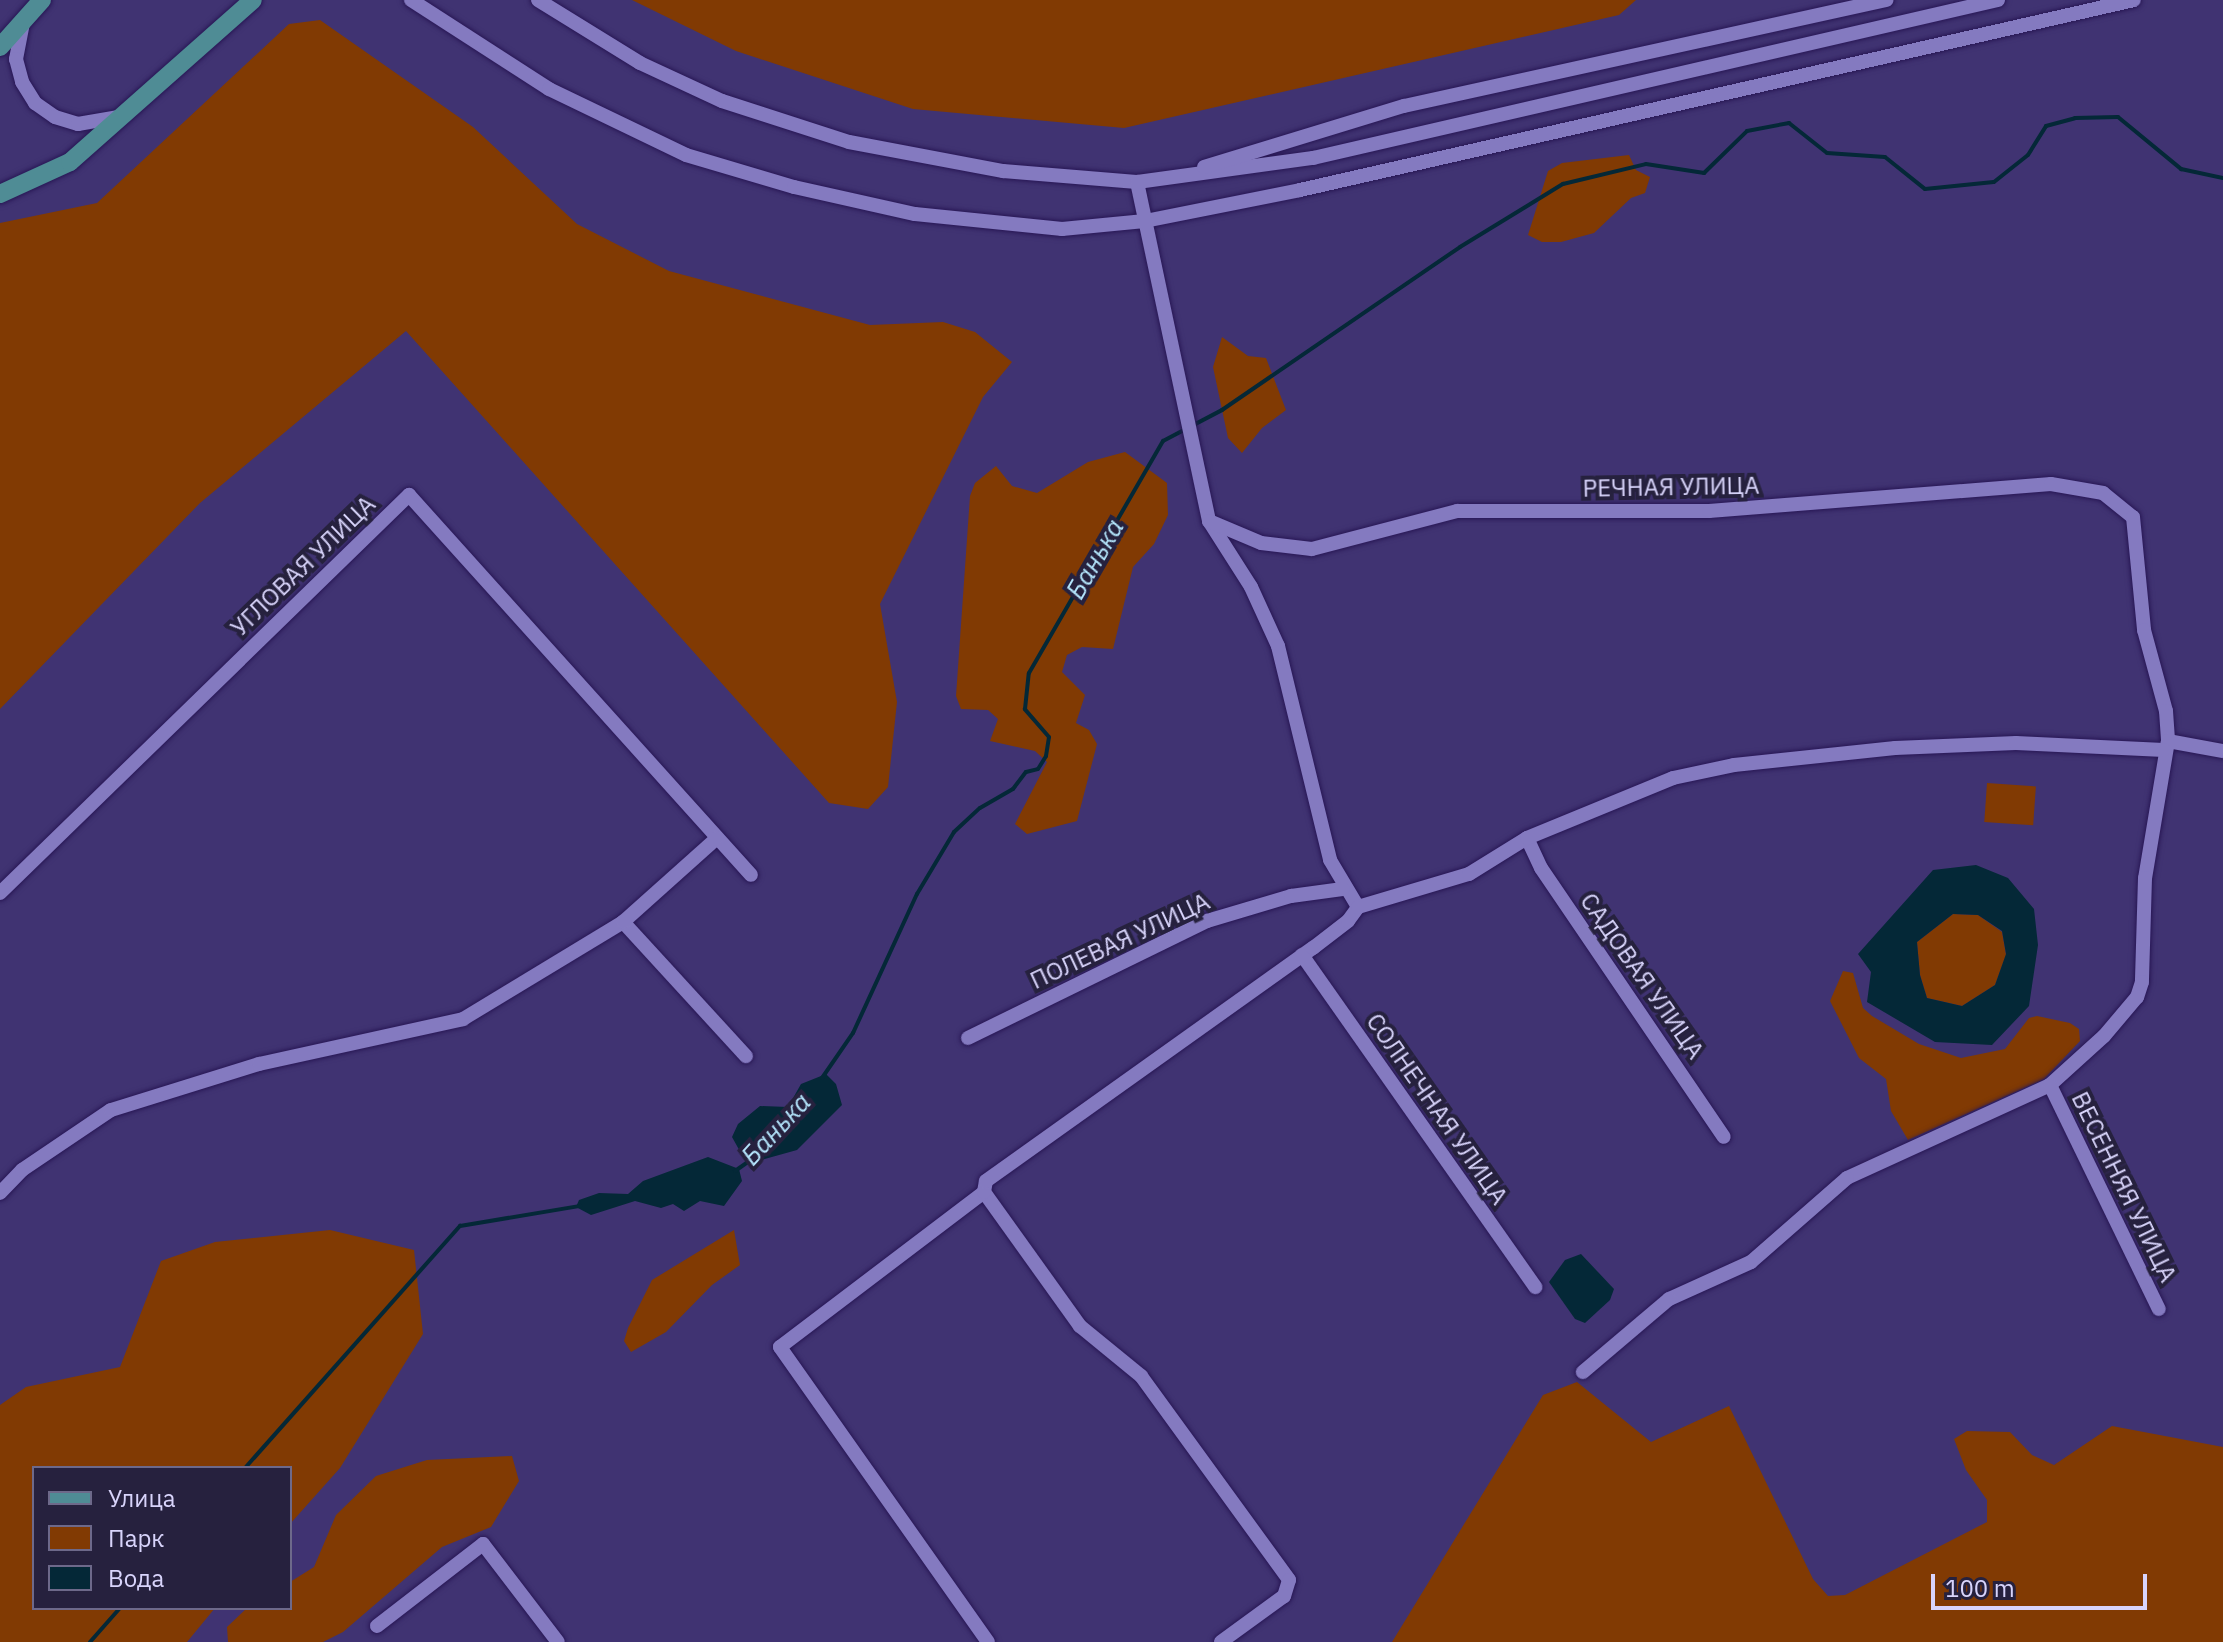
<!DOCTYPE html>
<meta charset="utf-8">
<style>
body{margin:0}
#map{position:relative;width:2223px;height:1642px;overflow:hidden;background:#403372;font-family:"IBM Plex Sans",sans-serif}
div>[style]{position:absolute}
.green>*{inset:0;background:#813a03;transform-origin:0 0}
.water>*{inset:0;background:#042837}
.stream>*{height:4px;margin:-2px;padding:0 2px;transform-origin:2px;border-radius:2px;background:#042837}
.roads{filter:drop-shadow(0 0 2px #281755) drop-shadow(0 0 2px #281755)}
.minor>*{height:14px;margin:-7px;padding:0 7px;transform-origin:7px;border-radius:7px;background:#847ac0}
.major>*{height:18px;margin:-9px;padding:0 9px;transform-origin:9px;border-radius:9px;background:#4f8c95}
span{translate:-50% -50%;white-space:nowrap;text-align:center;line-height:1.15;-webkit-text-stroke:8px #26213e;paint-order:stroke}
.street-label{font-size:24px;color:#d8d4fb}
.water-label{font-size:26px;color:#b3e4fb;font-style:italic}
.legend{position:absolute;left:32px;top:1466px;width:260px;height:144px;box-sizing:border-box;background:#26213e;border:2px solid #6d698a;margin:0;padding:10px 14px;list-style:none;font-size:24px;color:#d8d4fb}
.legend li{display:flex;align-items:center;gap:16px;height:40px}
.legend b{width:40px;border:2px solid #6d698a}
.scale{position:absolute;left:1931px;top:1574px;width:216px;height:36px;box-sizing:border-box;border:4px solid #d8d4fb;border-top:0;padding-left:10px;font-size:24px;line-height:28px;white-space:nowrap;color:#d8d4fb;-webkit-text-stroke:6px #26213e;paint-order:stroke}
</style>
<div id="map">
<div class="green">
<div style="clip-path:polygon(632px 0,1636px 0,1619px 15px,1124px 128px,913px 109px,736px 51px)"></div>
<div style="clip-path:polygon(320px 20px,473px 127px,577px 224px,669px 271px,870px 325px,943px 322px,975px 332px,1012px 362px,983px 397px,880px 604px,897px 702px,888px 787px,868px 809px,829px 803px,406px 331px,200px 503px,0 709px,0 223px,97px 203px,289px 24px)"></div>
<div style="clip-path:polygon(1629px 155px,1636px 170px,1650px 177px,1645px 193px,1631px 198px,1594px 233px,1561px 242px,1542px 242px,1528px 235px,1548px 171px,1562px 163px)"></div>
<div style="clip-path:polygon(1222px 337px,1248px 356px,1266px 358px,1286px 410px,1262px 428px,1242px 453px,1228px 438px,1213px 367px)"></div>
<div style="clip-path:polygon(1125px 452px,1167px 483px,1168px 515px,1154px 544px,1133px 567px,1113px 649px,1082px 647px,1067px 655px,1062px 672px,1085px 695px,1076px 723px,1089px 730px,1097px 744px,1077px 821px,1027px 834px,1015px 824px,1047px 762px,1035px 751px,990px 741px,998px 719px,988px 710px,961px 709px,956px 696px,970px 496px,975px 483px,996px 466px,1012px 486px,1037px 493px,1088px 462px)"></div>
<div style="left:1987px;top:783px;width:49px;height:39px;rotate:4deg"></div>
<div style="clip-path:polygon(1953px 914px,1978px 915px,2002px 932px,2006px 955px,1995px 985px,1962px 1006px,1927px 998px,1920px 975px,1917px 942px)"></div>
<div style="clip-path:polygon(1843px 971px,1853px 973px,1863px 1008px,1872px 1016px,1919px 1044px,1961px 1058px,2005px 1049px,2029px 1018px,2037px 1016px,2070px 1023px,2079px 1029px,2080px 1041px,2044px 1079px,1908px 1140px,1891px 1111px,1886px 1079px,1859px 1058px,1830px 1001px)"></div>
<div style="clip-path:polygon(330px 1230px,414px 1250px,423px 1334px,340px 1468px,290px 1524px,290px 1468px,34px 1468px,34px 1608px,215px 1608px,187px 1642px,0 1642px,0 1405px,26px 1387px,120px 1367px,161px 1261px,215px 1242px)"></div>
<div style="clip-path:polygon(734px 1230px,740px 1265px,712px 1285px,666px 1332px,631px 1352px,624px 1341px,628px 1328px,652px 1280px)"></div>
<div style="clip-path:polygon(1577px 1382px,1651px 1442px,1729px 1406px,1813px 1579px,1828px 1596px,1845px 1595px,1987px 1522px,1987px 1500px,1966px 1470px,1954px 1439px,1967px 1431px,2010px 1432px,2032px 1455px,2054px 1465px,2112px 1426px,2223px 1447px,2223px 1642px,1392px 1642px,1543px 1395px)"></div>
<div style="clip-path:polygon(512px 1456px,519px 1481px,491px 1527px,442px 1547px,343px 1632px,323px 1642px,228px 1642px,227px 1627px,247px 1608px,290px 1608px,290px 1582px,314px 1567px,336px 1515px,376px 1476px,427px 1460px)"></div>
</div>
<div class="water">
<div style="clip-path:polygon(evenodd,1976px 865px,2008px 878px,2034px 909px,2038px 945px,2029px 1006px,1992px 1045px,1935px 1042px,1867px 1002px,1871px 972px,1858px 954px,1933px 870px,1976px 865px,1953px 914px,1978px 915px,2002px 931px,2006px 954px,1995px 985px,1962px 1006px,1927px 998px,1920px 975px,1917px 942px,1953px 914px)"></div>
<div style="clip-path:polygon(826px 1074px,836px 1084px,842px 1105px,797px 1150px,747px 1164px,732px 1137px,738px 1124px,760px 1106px,788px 1107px,801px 1084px)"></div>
<div style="clip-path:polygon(708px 1157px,739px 1169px,742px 1181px,724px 1206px,700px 1201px,684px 1211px,673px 1204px,661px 1208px,635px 1201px,591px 1215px,576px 1207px,579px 1200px,599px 1193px,628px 1194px,643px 1181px)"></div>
<div style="clip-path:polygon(1581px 1254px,1614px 1289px,1610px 1300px,1585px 1323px,1575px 1319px,1549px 1282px,1565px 1260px)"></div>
</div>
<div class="stream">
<div style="left:822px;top:1078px;width:55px;rotate:-55.4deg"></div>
<div style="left:853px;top:1033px;width:153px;rotate:-65.3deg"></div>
<div style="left:917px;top:894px;width:72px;rotate:-59.2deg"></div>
<div style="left:954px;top:832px;width:35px;rotate:-43deg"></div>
<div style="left:980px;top:808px;width:38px;rotate:-30deg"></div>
<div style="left:1013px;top:789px;width:21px;rotate:-53deg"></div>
<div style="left:1026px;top:772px;width:12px;rotate:-14deg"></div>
<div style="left:1038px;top:769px;width:15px;rotate:-58deg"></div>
<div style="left:1046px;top:756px;width:19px;rotate:-81deg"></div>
<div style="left:1049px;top:737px;width:37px;rotate:-131deg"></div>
<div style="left:1025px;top:709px;width:36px;rotate:-84deg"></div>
<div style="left:1029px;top:673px;width:268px;rotate:-60deg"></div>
<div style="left:1163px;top:441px;width:67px;rotate:-27.7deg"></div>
<div style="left:1222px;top:410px;width:288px;rotate:-34.4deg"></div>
<div style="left:1460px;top:247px;width:121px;rotate:-31.5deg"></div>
<div style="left:1563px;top:184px;width:85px;rotate:-13.5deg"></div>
<div style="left:1646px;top:164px;width:59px;rotate:8.8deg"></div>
<div style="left:1704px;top:173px;width:60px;rotate:-44.3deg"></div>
<div style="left:1747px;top:131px;width:43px;rotate:-10.8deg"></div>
<div style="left:1789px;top:123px;width:48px;rotate:38.3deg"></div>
<div style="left:1827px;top:153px;width:58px;rotate:3.9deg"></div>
<div style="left:1885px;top:157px;width:51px;rotate:38.7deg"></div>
<div style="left:1925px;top:189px;width:69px;rotate:-5.8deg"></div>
<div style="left:1994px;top:182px;width:43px;rotate:-38.5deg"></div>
<div style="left:2028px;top:155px;width:34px;rotate:-58deg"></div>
<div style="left:2046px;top:126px;width:30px;rotate:-15deg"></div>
<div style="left:2075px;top:118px;width:43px;rotate:-1.3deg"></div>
<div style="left:2118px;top:117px;width:82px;rotate:39.5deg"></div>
<div style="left:2181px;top:169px;width:43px;rotate:12.1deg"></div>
<div style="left:735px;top:1171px;width:19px;rotate:-35deg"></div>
<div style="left:245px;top:1468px;width:324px;rotate:-48.4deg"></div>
<div style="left:460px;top:1226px;width:122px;rotate:-9.5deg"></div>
<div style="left:90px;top:1642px;width:45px;rotate:-48.6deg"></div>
</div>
<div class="roads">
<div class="minor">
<div style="left:411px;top:0;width:164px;rotate:32.8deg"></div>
<div style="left:549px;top:89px;width:152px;rotate:25.7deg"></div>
<div style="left:686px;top:155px;width:113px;rotate:16.5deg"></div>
<div style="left:794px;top:187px;width:124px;rotate:12.6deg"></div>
<div style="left:915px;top:214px;width:148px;rotate:5.8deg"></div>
<div style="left:1062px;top:229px;width:83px;rotate:-5.5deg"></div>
<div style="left:1145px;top:221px;width:158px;rotate:-11.3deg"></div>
<div style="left:1300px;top:190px;width:855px;rotate:-12.83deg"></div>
<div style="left:538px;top:0;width:120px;rotate:31.7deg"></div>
<div style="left:640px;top:63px;width:90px;rotate:24.9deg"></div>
<div style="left:722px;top:101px;width:133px;rotate:17.9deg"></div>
<div style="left:849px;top:142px;width:157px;rotate:10.7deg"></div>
<div style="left:1003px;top:171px;width:134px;rotate:4.7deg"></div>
<div style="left:1137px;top:182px;width:178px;rotate:-7.8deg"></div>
<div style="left:1313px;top:158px;width:703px;rotate:-12.99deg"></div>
<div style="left:23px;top:23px;width:37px;rotate:101deg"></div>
<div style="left:16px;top:59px;width:24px;rotate:75deg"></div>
<div style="left:22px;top:82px;width:25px;rotate:58deg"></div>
<div style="left:35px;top:103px;width:24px;rotate:35deg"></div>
<div style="left:55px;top:117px;width:24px;rotate:17deg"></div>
<div style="left:78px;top:124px;width:40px;rotate:-10deg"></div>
<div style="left:1204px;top:167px;width:209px;rotate:-17deg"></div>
<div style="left:1404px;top:106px;width:494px;rotate:-12.4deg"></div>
<div style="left:1137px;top:182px;width:347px;rotate:78deg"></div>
<div style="left:1209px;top:521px;width:78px;rotate:57.5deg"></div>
<div style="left:1251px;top:587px;width:65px;rotate:65.4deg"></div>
<div style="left:1278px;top:646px;width:220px;rotate:76.3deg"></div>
<div style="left:1330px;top:860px;width:55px;rotate:59.2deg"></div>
<div style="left:1209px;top:521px;width:56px;rotate:22.9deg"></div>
<div style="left:1261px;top:543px;width:51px;rotate:6.7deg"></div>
<div style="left:1312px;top:549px;width:150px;rotate:-14.7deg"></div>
<div style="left:1457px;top:511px;width:252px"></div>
<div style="left:1709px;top:511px;width:343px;rotate:-4.5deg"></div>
<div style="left:2051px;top:484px;width:53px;rotate:9.8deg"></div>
<div style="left:2103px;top:493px;width:38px;rotate:39deg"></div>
<div style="left:2133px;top:517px;width:114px;rotate:84.4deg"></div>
<div style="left:2144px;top:630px;width:84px;rotate:74.8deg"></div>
<div style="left:2166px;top:711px;width:30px;rotate:86deg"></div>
<div style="left:2168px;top:741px;width:139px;rotate:99.5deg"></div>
<div style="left:2145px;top:878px;width:104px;rotate:91.7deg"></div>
<div style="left:2142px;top:982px;width:16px;rotate:108deg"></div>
<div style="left:2137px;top:997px;width:51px;rotate:130.2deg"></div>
<div style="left:2104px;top:1036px;width:73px;rotate:137.8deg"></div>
<div style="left:2050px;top:1085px;width:223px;rotate:155.4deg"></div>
<div style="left:1847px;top:1178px;width:128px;rotate:138.8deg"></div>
<div style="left:1751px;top:1262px;width:90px;rotate:155.7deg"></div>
<div style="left:1669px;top:1299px;width:113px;rotate:139.7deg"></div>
<div style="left:2168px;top:741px;width:56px;rotate:10.3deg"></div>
<div style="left:1527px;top:838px;width:33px;rotate:65deg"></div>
<div style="left:1541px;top:868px;width:325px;rotate:55.8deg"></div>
<div style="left:0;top:893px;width:571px;rotate:-44.22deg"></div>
<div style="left:409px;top:495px;width:511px;rotate:48.01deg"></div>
<div style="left:623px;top:922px;width:182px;rotate:47.5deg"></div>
<div style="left:1302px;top:955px;width:406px;rotate:54.9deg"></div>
<div style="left:968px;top:1038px;width:266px;rotate:-26.1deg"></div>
<div style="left:1207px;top:921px;width:88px;rotate:-16.6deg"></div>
<div style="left:1291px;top:896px;width:52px;rotate:-7.7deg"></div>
<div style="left:2050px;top:1085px;width:249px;rotate:64.1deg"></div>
<div style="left:984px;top:1192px;width:165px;rotate:54.4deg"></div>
<div style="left:1080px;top:1326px;width:79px;rotate:39.3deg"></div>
<div style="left:1141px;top:1376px;width:252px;rotate:54deg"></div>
<div style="left:1289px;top:1580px;width:17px;rotate:107deg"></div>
<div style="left:1284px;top:1596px;width:78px;rotate:143.9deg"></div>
<div style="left:0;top:1193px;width:32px;rotate:-46deg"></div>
<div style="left:22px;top:1170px;width:107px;rotate:-34deg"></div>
<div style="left:111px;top:1110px;width:155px;rotate:-17.3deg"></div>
<div style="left:259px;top:1064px;width:209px;rotate:-12.4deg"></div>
<div style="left:463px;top:1019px;width:187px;rotate:-31.2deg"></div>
<div style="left:623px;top:922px;width:126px;rotate:-41.8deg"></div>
<div style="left:377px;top:1626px;width:134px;rotate:-37.7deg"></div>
<div style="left:483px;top:1544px;width:123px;rotate:52.6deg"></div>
<div style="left:988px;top:1642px;width:361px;rotate:-125.2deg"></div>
<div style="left:780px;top:1347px;width:256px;rotate:-37.2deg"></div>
<div style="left:984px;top:1192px;width:11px;rotate:-80deg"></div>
<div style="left:986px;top:1181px;width:402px;rotate:-35.5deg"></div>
<div style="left:1313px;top:948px;width:44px;rotate:-37.6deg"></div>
<div style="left:1348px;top:921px;width:17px;rotate:-54deg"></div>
<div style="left:1358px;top:907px;width:116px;rotate:-16.6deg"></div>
<div style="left:1469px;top:874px;width:68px;rotate:-31.8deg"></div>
<div style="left:1527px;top:838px;width:158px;rotate:-22.3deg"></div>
<div style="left:1673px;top:778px;width:62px;rotate:-12deg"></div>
<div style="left:1734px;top:765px;width:162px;rotate:-6deg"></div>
<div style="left:1895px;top:748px;width:121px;rotate:-2.4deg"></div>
<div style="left:2016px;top:743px;width:148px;rotate:2.7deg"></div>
</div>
<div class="major">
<div style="left:0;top:47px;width:63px;rotate:-48.2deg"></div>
<div style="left:0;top:194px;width:77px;rotate:-24.6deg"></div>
<div style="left:70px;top:162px;width:244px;rotate:-41.5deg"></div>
</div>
</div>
<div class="street-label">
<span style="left:1671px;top:487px;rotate:-1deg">РЕЧНАЯ УЛИЦА</span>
<span style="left:303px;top:566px;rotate:-44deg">УГЛОВАЯ УЛИЦА</span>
<span style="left:1120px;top:941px;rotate:-25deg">ПОЛЕВАЯ УЛИЦА</span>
<span style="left:1642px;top:976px;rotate:55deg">САДОВАЯ УЛИЦА</span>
<span style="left:1437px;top:1109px;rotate:55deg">СОЛНЕЧНАЯ УЛИЦА</span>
<span style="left:2124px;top:1187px;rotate:64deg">ВЕСЕННЯЯ УЛИЦА</span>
</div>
<div class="water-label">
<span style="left:1095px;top:559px;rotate:-60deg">Банька</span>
<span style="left:776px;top:1129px;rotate:-47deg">Банька</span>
</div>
<ul class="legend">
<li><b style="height:10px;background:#4f8c95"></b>Улица</li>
<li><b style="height:22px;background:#813a03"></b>Парк</li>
<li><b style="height:22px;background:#042837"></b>Вода</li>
</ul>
<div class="scale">100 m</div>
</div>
